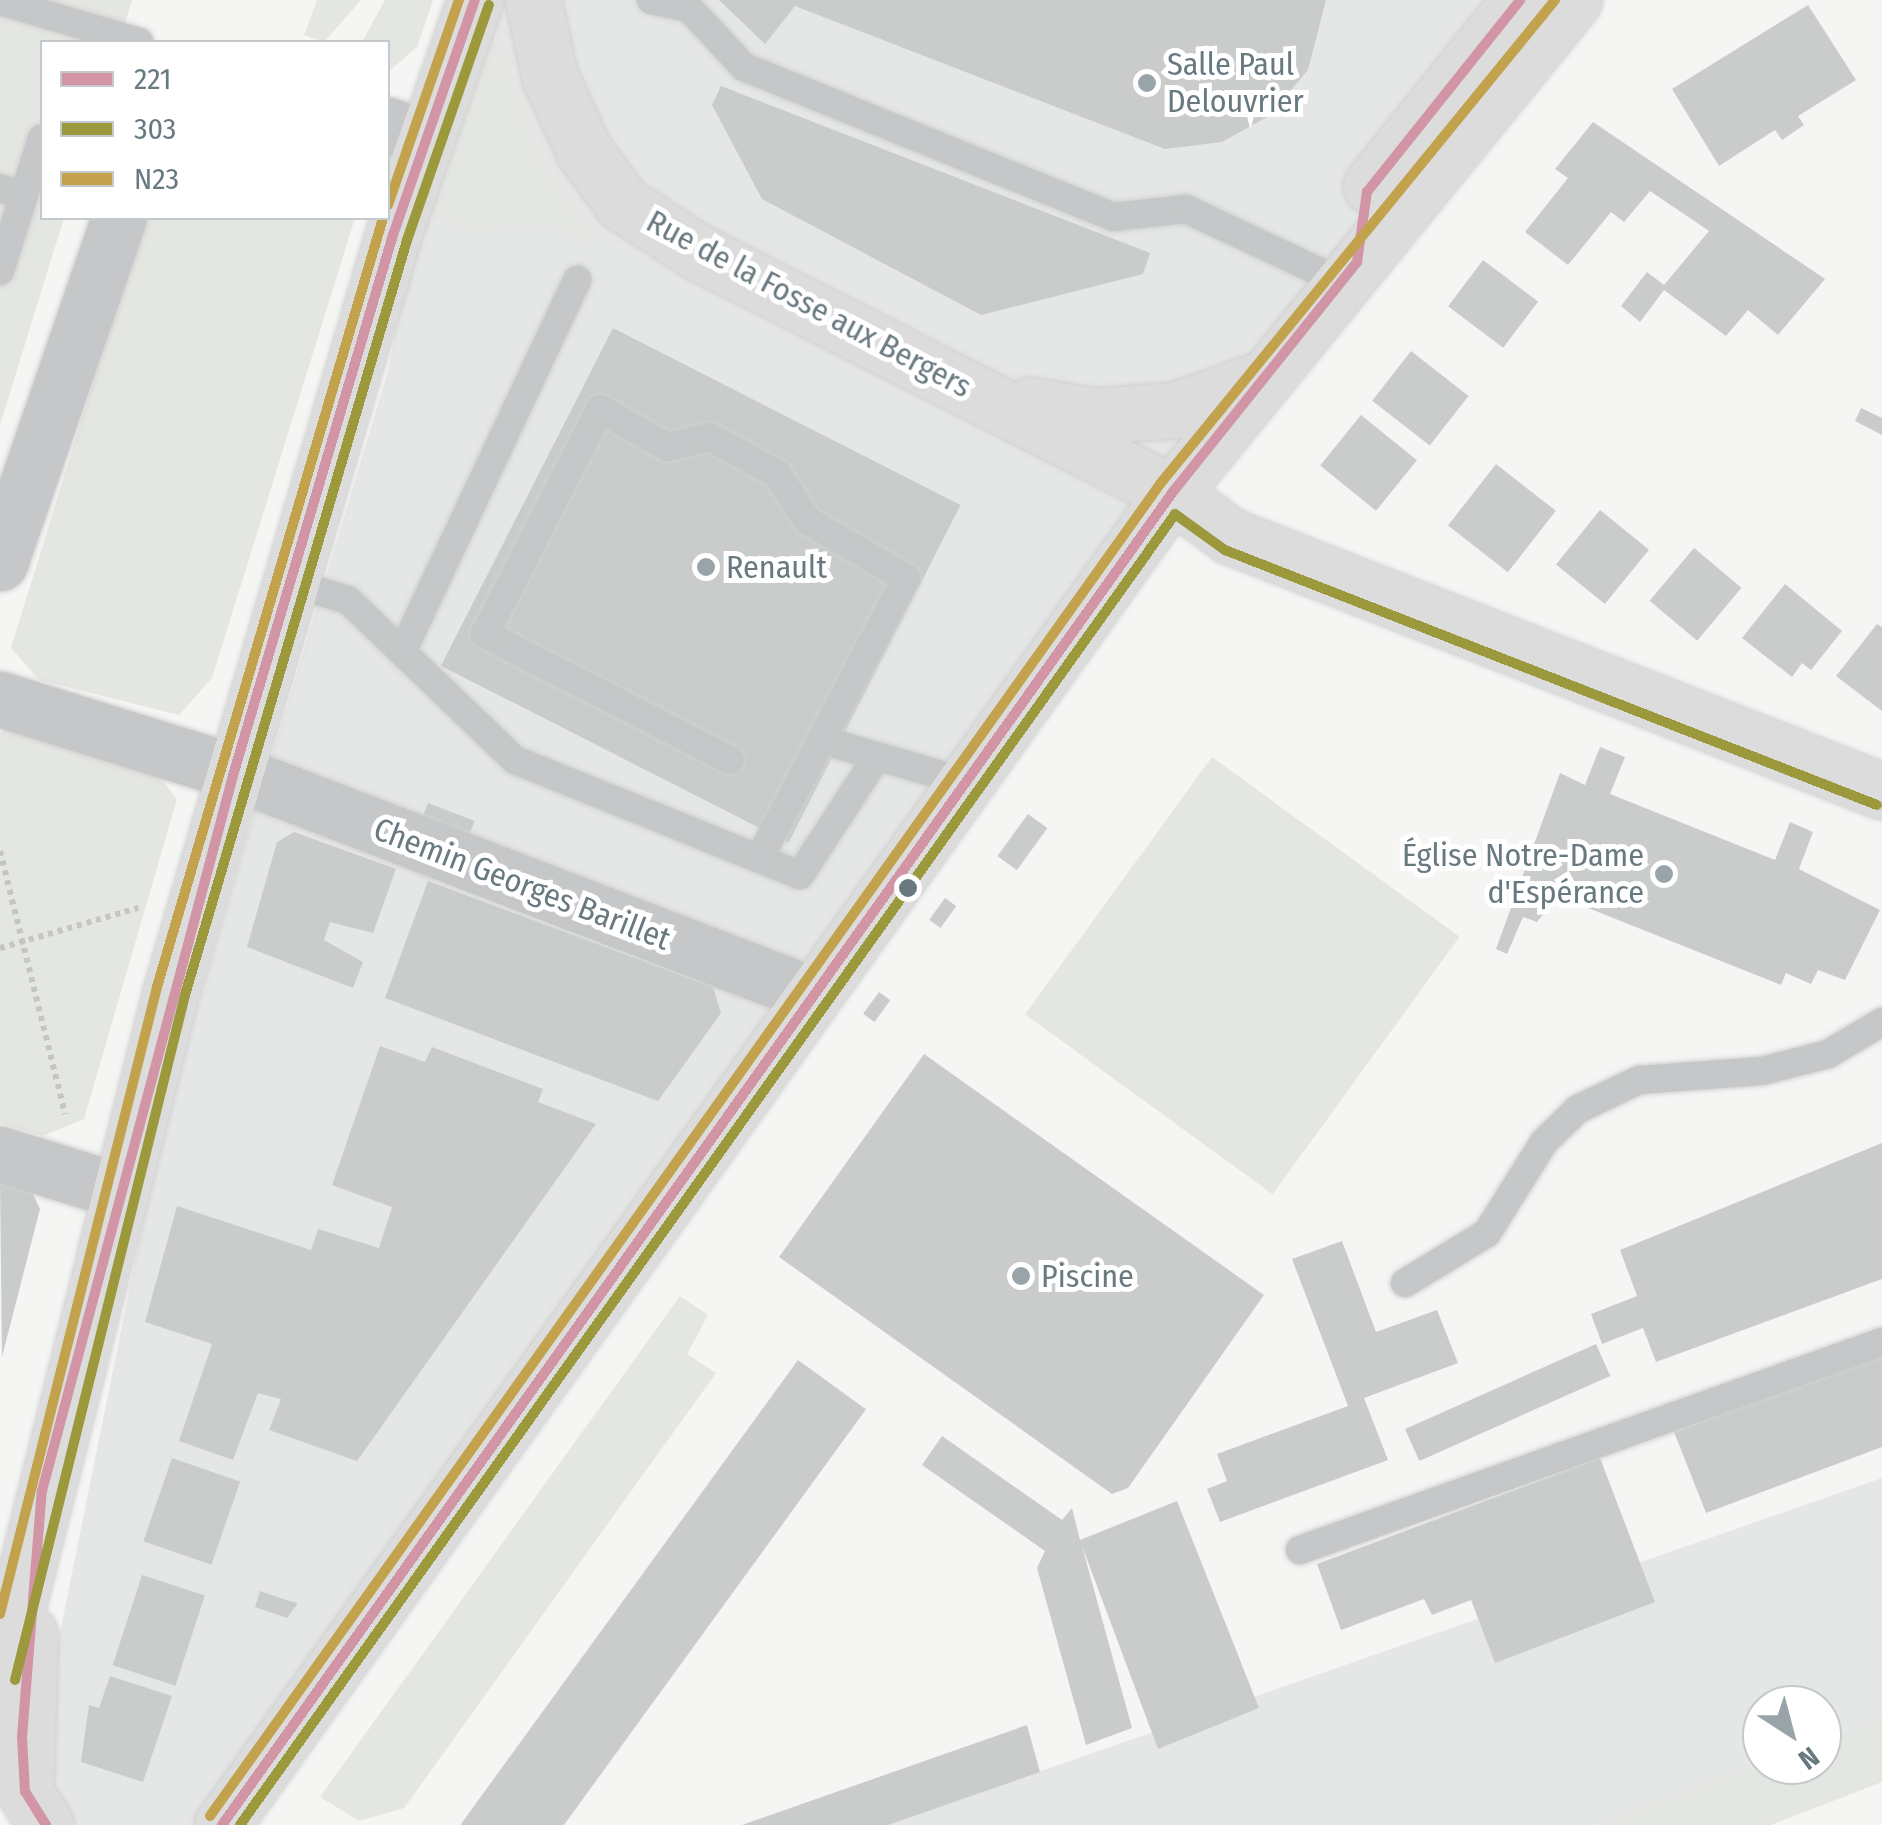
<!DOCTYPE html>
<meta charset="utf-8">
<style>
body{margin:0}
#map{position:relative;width:1882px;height:1825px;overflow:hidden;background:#f5f5f4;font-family:"Fira Sans Condensed",sans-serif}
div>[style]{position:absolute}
.built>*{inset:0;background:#e5e6e6}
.green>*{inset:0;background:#e4e6e1;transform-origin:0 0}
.building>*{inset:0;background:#cacccc;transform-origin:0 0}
.path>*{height:6px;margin-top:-3px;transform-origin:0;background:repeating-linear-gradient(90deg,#c4c5c5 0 5px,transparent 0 10px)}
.roads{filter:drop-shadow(0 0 2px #cfd1d1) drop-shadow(0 0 2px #cfd1d1)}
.lane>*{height:28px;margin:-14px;padding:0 14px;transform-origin:14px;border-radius:14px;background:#c5c7c8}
.street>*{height:55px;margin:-27.5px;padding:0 27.5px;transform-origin:27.5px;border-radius:27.5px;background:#c5c7c8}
.secondary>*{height:55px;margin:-27.5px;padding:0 27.5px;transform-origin:27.5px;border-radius:27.5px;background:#dcdcdd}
.primary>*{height:55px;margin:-27.5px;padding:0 27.5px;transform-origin:27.5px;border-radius:27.5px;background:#dcdcdd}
.bus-1>*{height:10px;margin:-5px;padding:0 5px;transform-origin:5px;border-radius:5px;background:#d195a6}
.bus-2>*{height:10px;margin:-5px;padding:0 5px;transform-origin:5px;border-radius:5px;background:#9b993b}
.bus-3>*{height:10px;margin:-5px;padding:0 5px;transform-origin:5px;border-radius:5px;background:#c2a24c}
.dots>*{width:28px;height:28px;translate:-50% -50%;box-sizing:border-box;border:5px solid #fff;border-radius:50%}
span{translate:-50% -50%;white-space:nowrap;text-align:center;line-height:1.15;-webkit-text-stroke:10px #fff;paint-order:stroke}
.poi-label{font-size:32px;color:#687980}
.left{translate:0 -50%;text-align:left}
.right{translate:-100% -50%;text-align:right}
.street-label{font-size:32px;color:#687980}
.legend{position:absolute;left:40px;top:40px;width:350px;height:180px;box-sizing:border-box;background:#fff;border:2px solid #c3c9cc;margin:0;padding:12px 18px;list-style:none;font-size:30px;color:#687980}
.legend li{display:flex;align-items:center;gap:20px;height:50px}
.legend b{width:50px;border:2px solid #c3c9cc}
.north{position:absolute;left:1742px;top:1685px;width:100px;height:100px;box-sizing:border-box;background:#fff;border:2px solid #c3c9cc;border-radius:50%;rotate:144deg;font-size:28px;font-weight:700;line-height:40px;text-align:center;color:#687980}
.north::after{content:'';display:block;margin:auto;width:35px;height:45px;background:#99a4a9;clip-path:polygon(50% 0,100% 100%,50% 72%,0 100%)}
</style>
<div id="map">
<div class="built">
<div style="clip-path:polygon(459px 0,1569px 0,222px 1825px,21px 1825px,166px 1108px,388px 371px)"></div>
<div style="clip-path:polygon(1882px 1478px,1882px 1719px,1822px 1741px,1822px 1705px,1762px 1705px,1762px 1764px,1596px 1825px,886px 1825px)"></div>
</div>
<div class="green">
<div style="clip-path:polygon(0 0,132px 0,119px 42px,42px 42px,42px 218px,64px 218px,0 425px)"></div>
<div style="clip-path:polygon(317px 0,361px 0,324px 42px,304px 35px)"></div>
<div style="clip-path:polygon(385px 0,433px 0,417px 47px,388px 72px,388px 42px,362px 42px)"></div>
<div style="clip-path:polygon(489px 44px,500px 44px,542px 161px,598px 241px,591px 246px,547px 224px,472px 229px,433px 218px)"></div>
<div style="clip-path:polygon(144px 218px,355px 218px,212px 678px,179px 715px,39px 680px,11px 648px)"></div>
<div style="clip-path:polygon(9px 728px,158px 775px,177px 799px,84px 1119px,43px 1136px,0 1123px,0 733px)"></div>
<div style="left:1212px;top:757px;width:306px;height:318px;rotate:36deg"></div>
<div style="clip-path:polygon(680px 1296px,708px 1315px,687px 1354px,716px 1373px,404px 1808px,359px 1821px,320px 1797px)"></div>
<div style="clip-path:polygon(1882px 1719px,1882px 1782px,1771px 1825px,1596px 1825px,1762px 1764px,1822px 1765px,1822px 1741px)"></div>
</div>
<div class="building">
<div style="clip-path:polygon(719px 0,1326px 0,1308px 70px,1269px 116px,1222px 142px,1165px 149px,795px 6px,765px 44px)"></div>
<div style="clip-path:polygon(1808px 5px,1856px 80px,1798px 116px,1804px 125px,1782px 140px,1775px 130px,1719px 166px,1672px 89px)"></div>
<div style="clip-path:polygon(721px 86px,1150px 253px,1143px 274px,981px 315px,762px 199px,712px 105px)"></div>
<div style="clip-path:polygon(1593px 122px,1825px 279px,1778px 335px,1748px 310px,1726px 336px,1664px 290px,1640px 322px,1621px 306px,1647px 272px,1664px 285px,1709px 231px,1650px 191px,1624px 222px,1611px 212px,1568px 265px,1525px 232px,1568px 178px,1555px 169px)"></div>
<div style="left:1483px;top:260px;width:69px;height:58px;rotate:37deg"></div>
<div style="left:613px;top:328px;width:390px;height:379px;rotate:27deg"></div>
<div style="left:1411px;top:351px;width:73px;height:63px;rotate:38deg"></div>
<div style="clip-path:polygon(1861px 408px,1882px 418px,1882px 435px,1855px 421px)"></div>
<div style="left:1361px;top:415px;width:72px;height:65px;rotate:39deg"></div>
<div style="left:1496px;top:464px;width:76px;height:78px;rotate:38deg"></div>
<div style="left:1600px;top:510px;width:63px;height:70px;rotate:39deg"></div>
<div style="left:1694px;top:548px;width:62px;height:69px;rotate:40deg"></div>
<div style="clip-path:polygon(1785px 584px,1842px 631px,1811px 670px,1802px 663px,1792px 677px,1742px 638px)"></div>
<div style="clip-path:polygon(1877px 624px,1882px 627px,1882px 711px,1836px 676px)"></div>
<div style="clip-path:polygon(1600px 747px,1625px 757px,1610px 794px,1775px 860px,1790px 822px,1813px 832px,1799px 869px,1880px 910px,1845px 980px,1818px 970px,1811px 984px,1786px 973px,1781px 985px,1558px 896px,1537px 922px,1523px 917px,1507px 954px,1496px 949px,1560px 773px,1585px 785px)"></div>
<div style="left:428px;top:803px;width:50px;height:17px;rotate:21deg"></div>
<div style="left:1028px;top:814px;width:24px;height:52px;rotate:36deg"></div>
<div style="clip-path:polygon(294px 832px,396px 869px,373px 933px,330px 922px,324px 940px,363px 962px,353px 988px,247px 947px,277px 842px)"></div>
<div style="clip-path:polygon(428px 881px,713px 987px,721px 1013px,658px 1101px,385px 998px)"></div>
<div style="left:945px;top:898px;width:14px;height:27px;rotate:36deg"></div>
<div style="left:879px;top:992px;width:14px;height:27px;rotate:36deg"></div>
<div style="clip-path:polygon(380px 1046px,425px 1062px,432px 1047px,543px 1089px,538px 1102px,596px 1124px,357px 1461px,269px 1430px,281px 1399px,258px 1393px,233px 1460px,179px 1441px,212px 1344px,145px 1322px,177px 1206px,311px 1250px,318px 1229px,379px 1248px,392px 1207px,332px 1185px)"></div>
<div style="clip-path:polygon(924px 1054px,1264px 1295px,1128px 1488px,1112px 1494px,779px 1257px)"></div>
<div style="clip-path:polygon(1882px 1143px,1882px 1279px,1656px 1362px,1643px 1328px,1602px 1344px,1591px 1314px,1637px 1296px,1620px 1250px)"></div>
<div style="clip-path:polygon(0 1181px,32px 1192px,40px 1209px,2px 1357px)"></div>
<div style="clip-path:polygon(1342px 1241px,1376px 1332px,1437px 1310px,1458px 1363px,1364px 1398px,1388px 1460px,1220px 1522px,1207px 1489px,1227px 1481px,1217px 1454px,1348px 1406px,1292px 1259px)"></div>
<div style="left:1596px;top:1344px;width:35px;height:209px;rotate:66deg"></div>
<div style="clip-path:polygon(1882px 1355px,1882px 1447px,1706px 1513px,1674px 1432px)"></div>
<div style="left:798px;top:1360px;width:84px;height:574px;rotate:36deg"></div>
<div style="clip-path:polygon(942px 1436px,1062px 1520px,1072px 1508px,1080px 1540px,1177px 1501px,1259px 1708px,1158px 1749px,1082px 1546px,1132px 1728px,1086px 1745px,1037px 1568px,1045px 1551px,922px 1465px)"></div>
<div style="left:172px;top:1458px;width:72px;height:88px;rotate:19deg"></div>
<div style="clip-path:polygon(1600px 1458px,1655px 1602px,1495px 1663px,1471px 1600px,1432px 1615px,1424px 1599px,1341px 1630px,1317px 1564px)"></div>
<div style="left:142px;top:1575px;width:66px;height:95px;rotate:18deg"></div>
<div style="clip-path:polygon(260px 1591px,286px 1600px,298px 1603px,287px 1618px,255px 1607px)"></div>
<div style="clip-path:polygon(110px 1676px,172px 1696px,143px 1782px,81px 1762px,89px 1705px,99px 1708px)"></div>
<div style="clip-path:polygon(1027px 1725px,1040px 1772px,888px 1825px,742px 1825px)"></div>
</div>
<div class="path">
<div style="left:0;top:851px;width:271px;rotate:76.1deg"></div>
<div style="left:0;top:948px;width:144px;rotate:-16.2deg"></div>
</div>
<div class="roads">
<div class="lane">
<div style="left:651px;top:0;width:39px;rotate:12deg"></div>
<div style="left:689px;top:8px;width:81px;rotate:47deg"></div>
<div style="left:744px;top:67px;width:398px;rotate:22.1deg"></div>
<div style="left:1113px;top:217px;width:73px;rotate:-6.3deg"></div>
<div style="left:1186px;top:209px;width:169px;rotate:25.2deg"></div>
<div style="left:0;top:1px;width:145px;rotate:16.4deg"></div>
<div style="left:0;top:188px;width:25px;rotate:18deg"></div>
<div style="left:0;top:271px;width:139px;rotate:-72.5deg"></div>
<div style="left:291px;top:583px;width:59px;rotate:16.6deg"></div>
<div style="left:348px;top:600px;width:231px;rotate:43.8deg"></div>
<div style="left:515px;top:760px;width:307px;rotate:22deg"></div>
<div style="left:800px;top:875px;width:141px;rotate:-56.9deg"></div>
<div style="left:404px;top:648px;width:407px;rotate:-64.8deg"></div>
<div style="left:839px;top:745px;width:131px;rotate:16.4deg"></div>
<div style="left:730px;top:760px;width:276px;rotate:-152.8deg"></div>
<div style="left:485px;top:634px;width:253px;rotate:-62.9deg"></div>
<div style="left:600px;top:409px;width:77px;rotate:29.6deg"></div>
<div style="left:667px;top:447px;width:44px;rotate:-13.1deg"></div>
<div style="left:710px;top:437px;width:77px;rotate:28.9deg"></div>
<div style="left:777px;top:474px;width:56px;rotate:56.6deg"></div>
<div style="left:808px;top:521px;width:113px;rotate:30.2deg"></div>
<div style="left:906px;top:578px;width:317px;rotate:117.6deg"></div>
<div style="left:1405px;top:1283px;width:96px;rotate:-31.4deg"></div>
<div style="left:1487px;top:1233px;width:107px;rotate:-57.9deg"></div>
<div style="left:1544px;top:1142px;width:47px;rotate:-44.1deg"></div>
<div style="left:1578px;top:1109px;width:68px;rotate:-25.4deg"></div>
<div style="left:1639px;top:1080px;width:123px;rotate:-4.2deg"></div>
<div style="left:1762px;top:1071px;width:68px;rotate:-14.4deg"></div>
<div style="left:1828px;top:1054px;width:63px;rotate:-30.7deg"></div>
<div style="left:1300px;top:1550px;width:618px;rotate:-19.67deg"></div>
</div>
<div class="street">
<div style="left:388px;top:125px;width:39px;rotate:19deg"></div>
<div style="left:0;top:563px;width:365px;rotate:-71deg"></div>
<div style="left:0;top:699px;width:245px;rotate:17.3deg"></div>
<div style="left:234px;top:772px;width:618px;rotate:21.04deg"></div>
<div style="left:0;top:1154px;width:125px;rotate:17.3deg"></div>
</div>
<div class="secondary">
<div style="left:533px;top:0;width:79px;rotate:77.6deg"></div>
<div style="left:550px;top:77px;width:81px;rotate:65.3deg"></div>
<div style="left:584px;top:151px;width:64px;rotate:53.8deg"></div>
<div style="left:622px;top:203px;width:86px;rotate:33.1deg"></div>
<div style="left:694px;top:250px;width:536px;rotate:26.95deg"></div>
<div style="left:1172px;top:493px;width:72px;rotate:36.6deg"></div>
<div style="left:1230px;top:536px;width:700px;rotate:21.36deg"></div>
<div style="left:1030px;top:405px;width:66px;rotate:9.6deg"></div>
<div style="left:1095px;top:416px;width:80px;rotate:-4.3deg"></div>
<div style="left:1175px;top:410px;width:87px;rotate:-19.5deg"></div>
</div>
<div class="primary">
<div style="left:1371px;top:186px;width:238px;rotate:-51.3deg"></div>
<div style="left:30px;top:1634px;width:158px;rotate:91.8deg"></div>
<div style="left:25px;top:1792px;width:39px;rotate:58deg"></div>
<div style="left:0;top:1676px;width:706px;rotate:-75.98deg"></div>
<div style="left:171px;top:991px;width:788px;rotate:-73.64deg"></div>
<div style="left:393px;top:235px;width:249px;rotate:-70.8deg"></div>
<div style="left:222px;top:1825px;width:1636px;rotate:-54.5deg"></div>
<div style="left:1172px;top:493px;width:636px;rotate:-50.81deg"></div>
</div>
</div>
<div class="bus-1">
<div style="left:46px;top:1825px;width:39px;rotate:-122deg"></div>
<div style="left:25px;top:1792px;width:55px;rotate:-93.1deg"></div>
<div style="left:22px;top:1737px;width:247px;rotate:-85.4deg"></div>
<div style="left:42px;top:1491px;width:744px;rotate:-75.05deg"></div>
<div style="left:234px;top:772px;width:560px;rotate:-73.51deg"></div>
<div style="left:393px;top:235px;width:249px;rotate:-70.8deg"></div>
<div style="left:222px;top:1825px;width:1636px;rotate:-54.5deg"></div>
<div style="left:1172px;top:493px;width:296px;rotate:-51.3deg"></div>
<div style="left:1357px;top:262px;width:71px;rotate:-81.9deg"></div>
<div style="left:1367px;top:192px;width:246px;rotate:-51.4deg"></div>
</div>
<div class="bus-2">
<div style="left:15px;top:1680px;width:706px;rotate:-76.06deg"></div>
<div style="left:185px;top:995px;width:787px;rotate:-73.61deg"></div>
<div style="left:407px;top:240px;width:249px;rotate:-70.8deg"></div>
<div style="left:240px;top:1825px;width:1610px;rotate:-54.5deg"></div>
<div style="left:1175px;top:514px;width:62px;rotate:35.8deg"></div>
<div style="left:1225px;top:550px;width:700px;rotate:21.36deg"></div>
</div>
<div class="bus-3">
<div style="left:388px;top:205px;width:217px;rotate:-70.9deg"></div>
<div style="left:0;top:1614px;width:646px;rotate:-75.94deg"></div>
<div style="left:157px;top:987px;width:802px;rotate:-73.62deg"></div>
<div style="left:210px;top:1816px;width:1636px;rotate:-54.5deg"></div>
<div style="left:1160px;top:484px;width:625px;rotate:-50.78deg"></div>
</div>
<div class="dots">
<div style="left:1147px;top:83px;background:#99a4a9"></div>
<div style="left:706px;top:567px;background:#99a4a9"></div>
<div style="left:1664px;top:874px;background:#99a4a9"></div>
<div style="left:908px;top:888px;background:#687980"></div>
<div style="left:1021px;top:1276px;background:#99a4a9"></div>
</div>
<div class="poi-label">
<span class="left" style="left:1167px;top:83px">Salle Paul<br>Delouvrier</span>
<span class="left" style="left:726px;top:567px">Renault</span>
<span class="right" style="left:1644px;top:874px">Église Notre-Dame<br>d'Espérance</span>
<span class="left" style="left:1041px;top:1276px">Piscine</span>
</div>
<div class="street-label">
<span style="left:809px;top:304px;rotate:28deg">Rue de la Fosse aux Bergers</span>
<span style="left:522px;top:884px;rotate:21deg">Chemin Georges Barillet</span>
</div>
<ul class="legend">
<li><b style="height:12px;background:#d195a6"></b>221</li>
<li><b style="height:12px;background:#9b993b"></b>303</li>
<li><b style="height:12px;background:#c2a24c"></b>N23</li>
</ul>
<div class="north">N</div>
</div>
